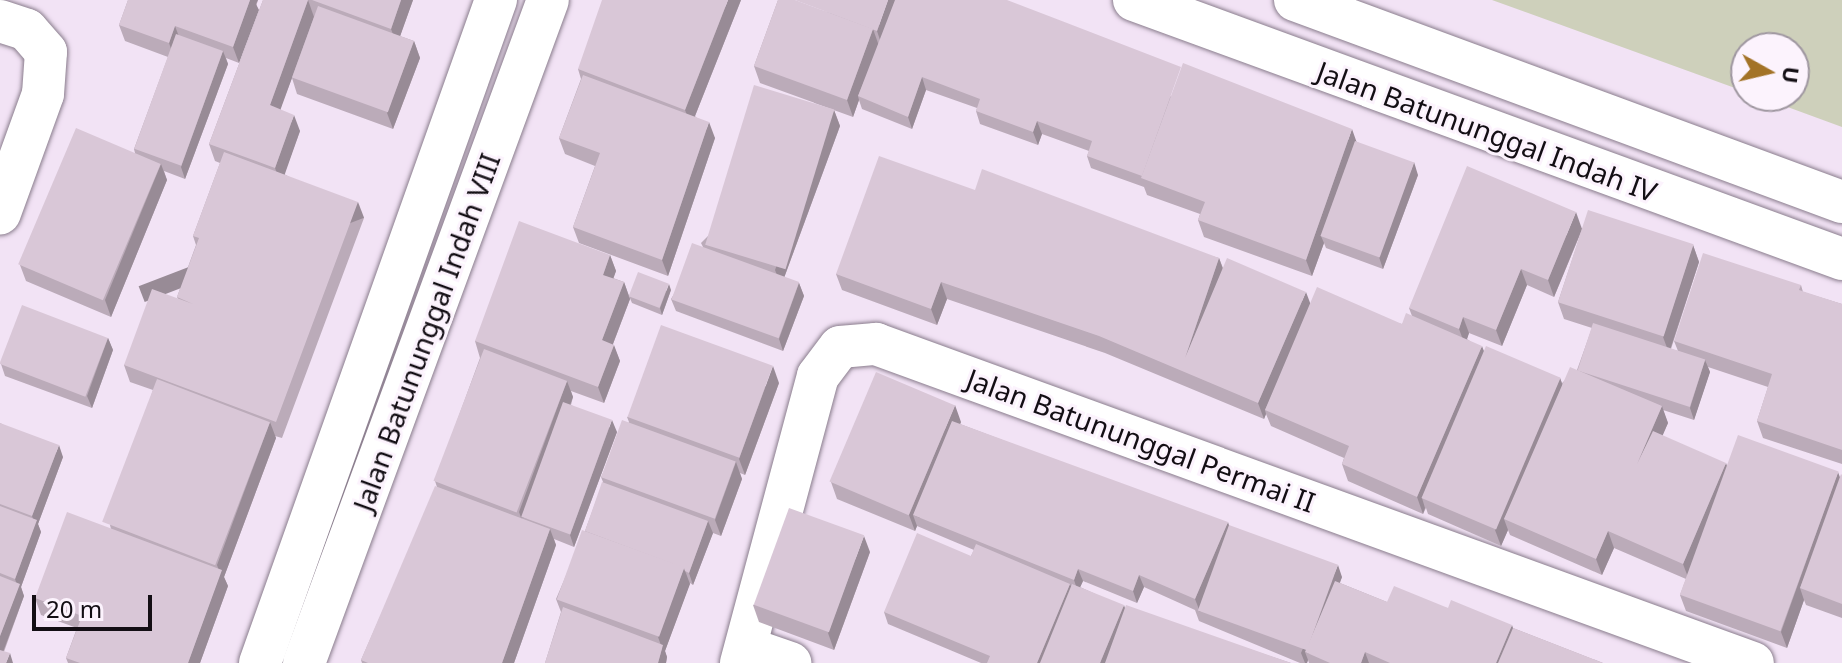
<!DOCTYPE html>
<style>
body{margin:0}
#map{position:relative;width:1842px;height:663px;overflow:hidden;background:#f2e3f5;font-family:"Noto Sans",sans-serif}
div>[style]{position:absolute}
.green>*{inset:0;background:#ced0bb}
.roads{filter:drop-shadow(0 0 2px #8a7d8d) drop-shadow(0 0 2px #8a7d8d)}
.street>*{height:42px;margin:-21px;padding:0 21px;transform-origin:21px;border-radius:21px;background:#fff}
.wall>*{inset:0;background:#bbabb9}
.shaded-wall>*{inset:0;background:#988b96;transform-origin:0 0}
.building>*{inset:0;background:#d9c7d7;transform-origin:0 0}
span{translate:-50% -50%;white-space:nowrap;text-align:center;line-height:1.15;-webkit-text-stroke:6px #fcf3fd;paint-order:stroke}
.street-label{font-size:28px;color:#130e14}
.north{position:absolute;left:1730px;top:32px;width:80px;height:80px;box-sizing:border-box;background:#fcf3fd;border:2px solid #9f97a0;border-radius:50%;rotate:98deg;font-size:22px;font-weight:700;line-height:32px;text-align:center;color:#130e14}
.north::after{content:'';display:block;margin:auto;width:28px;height:36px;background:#a37327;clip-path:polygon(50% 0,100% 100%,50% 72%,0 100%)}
.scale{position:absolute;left:32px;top:595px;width:120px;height:36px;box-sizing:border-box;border:4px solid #130e14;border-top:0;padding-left:10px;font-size:24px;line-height:28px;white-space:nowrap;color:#130e14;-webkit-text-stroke:6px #fcf3fd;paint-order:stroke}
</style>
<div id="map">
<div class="green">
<div style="clip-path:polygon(1492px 0,1842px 0,1842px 127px,1758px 96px,1794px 96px,1794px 48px,1746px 48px,1746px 92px)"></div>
</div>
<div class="roads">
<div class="street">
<div style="left:1134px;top:0;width:754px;rotate:20.09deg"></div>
<div style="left:1295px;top:0;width:583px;rotate:20.27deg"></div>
<div style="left:0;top:21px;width:28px;rotate:18deg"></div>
<div style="left:27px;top:30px;width:29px;rotate:49deg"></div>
<div style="left:46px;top:52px;width:42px;rotate:94.1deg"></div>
<div style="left:43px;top:94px;width:127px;rotate:109.9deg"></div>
<div style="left:747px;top:648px;width:46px;rotate:19.2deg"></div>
<div style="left:260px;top:663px;width:704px;rotate:-70.41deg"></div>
<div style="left:304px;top:663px;width:706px;rotate:-69.8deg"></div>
<div style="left:741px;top:663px;width:297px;rotate:-75deg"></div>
<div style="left:818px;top:376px;width:36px;rotate:-53deg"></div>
<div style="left:840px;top:347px;width:36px;rotate:-5deg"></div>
<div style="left:876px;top:344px;width:933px;rotate:19.99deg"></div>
</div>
</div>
<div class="wall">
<div style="clip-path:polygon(128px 0,258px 0,239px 63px,226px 58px,228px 64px,185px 179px,164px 171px,167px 180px,111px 317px,26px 281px,20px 265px,135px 153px,134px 149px,168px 57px,125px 41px,119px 25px)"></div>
<div style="clip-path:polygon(263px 0,413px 0,400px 36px,414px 41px,420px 58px,393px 129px,297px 94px,292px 78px,280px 109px,300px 131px,284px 174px,364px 218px,282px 438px,275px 436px,276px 438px,224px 577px,228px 586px,200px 663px,68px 663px,66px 658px,77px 628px,41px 615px,35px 598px,111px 529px,110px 525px,153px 390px,130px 382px,124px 365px,178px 299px,177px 297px,196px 245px,193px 236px,220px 163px,215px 161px,209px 144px)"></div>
<div style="clip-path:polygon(741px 0,695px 116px,715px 138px,668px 276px,579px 243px,573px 227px,595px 166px,565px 154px,559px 138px,581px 79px,578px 69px)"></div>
<div style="clip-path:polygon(778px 0,1357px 142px,1418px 175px,1383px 269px,1326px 248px,1324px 243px,1312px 276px,1204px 237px,1198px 220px,1200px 214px,1147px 195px,1144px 187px,1091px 168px,1087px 156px,1089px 151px,1042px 134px,1038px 145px,980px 124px,976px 111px,977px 108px,926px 90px,912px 129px,862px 109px,859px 100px,853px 117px,760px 83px,754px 66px)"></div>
<div style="clip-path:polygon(834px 110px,840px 126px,784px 278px,799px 283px,804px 296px,783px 351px,676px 311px,671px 299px,703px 247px,701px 243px)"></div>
<div style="clip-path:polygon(evenodd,975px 190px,1219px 258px,1223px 268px,1310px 304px,1402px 324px,1412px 316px,1409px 308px,1582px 228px,1693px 245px,1699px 262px,1671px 349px,1678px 351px,1674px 341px,1801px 285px,1803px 292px,1842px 304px,1842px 464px,1763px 438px,1757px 421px,1768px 387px,1708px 367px,1710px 372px,1694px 420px,1663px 410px,1668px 423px,1662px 436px,1727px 466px,1840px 477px,1842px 475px,1842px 618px,1806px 605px,1804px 600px,1787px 648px,1686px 611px,1680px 595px,1686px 579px,1614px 548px,1602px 575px,1510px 535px,1508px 530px,1501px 546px,1428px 514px,1426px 508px,1423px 514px,1348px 481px,1342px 464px,1344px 458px,1271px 426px,1266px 414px,1264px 419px,1105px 353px,947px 299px,937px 325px,842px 290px,836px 274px,975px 190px,1582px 230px,1558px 302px,1564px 319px,1592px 328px,1577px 370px,1562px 383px,1560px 378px,1484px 351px,1467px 339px,1469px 333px,1502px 346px,1527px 285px,1554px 297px,1582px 230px)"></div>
<div style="clip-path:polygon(610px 255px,616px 271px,613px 278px,624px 282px,630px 299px,613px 344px,620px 361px,604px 403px,571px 391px,573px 397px,571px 405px,617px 432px,574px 547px,554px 539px,556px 545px,514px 663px,362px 663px,361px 660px,437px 487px,435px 481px,480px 358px,475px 341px)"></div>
<div style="clip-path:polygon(671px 290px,662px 315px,632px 303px,629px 296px)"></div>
<div style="clip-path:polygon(108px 338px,113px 350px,92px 408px,5px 376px,1px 364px)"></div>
<div style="clip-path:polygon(779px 383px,745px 475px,740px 473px,742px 479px,721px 536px,713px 533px,693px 585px,690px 583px,665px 651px,667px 657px,666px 663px,545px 663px,561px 612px,556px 599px,585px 531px,603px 482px,601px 477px,629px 422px,627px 417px)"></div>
<div style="clip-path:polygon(961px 422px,960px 424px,1229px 526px,1342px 577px,1340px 583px,1387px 602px,1448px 608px,1513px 628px,1603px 663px,1309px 663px,1308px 660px,1307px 663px,1300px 663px,1199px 621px,1195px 610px,1144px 587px,1137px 603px,1083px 581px,1080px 587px,1125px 608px,1291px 663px,981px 663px,888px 624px,884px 612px,971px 556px,974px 550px,917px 526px,915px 531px,837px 499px,831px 482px)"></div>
<div style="clip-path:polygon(0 423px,63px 457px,38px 524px,41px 532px,21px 587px,24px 596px,0 663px)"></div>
<div style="clip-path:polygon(870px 552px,834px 650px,759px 622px,753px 605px)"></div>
</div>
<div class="shaded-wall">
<div style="clip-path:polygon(250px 0,258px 0,256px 4px,259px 10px,239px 63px,233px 47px)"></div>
<div style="clip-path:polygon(308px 0,314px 17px,276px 122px,270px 105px)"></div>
<div style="clip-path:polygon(401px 0,413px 0,397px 45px,391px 29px)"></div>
<div style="clip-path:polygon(728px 0,741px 0,691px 126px,685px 110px)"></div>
<div style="clip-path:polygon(888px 0,897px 0,881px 43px,877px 31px)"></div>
<div style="clip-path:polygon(175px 26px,181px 42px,175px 60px,169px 43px)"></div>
<div style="clip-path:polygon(873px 29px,879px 46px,858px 96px,859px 100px,853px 117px,847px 100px)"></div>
<div style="clip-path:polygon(414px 41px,420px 58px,393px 129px,387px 113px)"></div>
<div style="clip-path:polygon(223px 51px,228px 64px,185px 179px,181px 167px)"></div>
<div style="clip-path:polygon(922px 77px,926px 90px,912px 129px,908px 117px)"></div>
<div style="clip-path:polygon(834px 110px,840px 126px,781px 286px,775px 270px)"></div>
<div style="clip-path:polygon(294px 115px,300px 131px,281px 185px,275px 168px)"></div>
<div style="clip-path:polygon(1037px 121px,1042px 134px,1038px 145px,1033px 132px)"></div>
<div style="clip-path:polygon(709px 122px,715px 138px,668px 276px,662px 260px)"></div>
<div style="clip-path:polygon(1352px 129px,1358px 146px,1321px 236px,1324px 243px,1312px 276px,1306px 260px)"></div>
<div style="clip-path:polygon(1414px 162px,1418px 175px,1383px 269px,1379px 257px)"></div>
<div style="clip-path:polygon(161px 164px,167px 180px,111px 317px,105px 300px)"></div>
<div style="left:358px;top:202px;width:17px;height:235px;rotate:69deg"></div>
<div style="clip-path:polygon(1576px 212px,1582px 229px,1554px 297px,1548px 280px)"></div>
<div style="clip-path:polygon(1693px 245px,1699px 262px,1669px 353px,1663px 337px)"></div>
<div style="clip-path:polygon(610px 255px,616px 271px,609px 291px,603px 275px)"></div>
<div style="clip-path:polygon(1219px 258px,1225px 275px,1185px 358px)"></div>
<div style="clip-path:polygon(1521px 269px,1527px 285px,1502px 346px,1496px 330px)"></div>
<div style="clip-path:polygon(624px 282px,630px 299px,608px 357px,602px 340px)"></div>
<div style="clip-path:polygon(941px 282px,947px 299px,937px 325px,931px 309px)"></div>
<div style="clip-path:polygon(799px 283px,804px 296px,783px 351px,779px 339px)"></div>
<div style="clip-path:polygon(669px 284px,671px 290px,662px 315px,660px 308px)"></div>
<div style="clip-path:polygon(1306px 292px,1312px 308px,1265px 410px,1266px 414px,1264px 419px,1258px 403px)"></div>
<div style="clip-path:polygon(1463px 317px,1469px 333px,1465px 345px,1459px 329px)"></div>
<div style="clip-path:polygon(108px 338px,113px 350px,92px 408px,87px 396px)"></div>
<div style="clip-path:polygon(614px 345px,620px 361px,604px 403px,598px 387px)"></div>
<div style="clip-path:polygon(1482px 346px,1488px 362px,1422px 498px,1425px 508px,1423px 514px,1417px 497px)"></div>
<div style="clip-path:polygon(1705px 360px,1710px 372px,1694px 420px,1690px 408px)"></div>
<div style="clip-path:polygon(773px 366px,779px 383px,745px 475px,739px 459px)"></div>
<div style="clip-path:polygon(1560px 378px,1566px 395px,1504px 519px,1508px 530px,1501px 546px,1495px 530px)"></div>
<div style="clip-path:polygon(567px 381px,573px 397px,529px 519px,521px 517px,525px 529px,519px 512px)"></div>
<div style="clip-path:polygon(955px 405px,961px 422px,920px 518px,913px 515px,917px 526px,915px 531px,909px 515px)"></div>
<div style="clip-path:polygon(1662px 406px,1668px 423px,1643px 481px,1637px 464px)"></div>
<div style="clip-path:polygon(612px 420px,617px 432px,574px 547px,570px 535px)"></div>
<div style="clip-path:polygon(270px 422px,276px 438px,224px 577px,228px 586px,200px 663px,188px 663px,220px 574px,217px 565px)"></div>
<div style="clip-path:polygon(59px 445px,63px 457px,38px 524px,41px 532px,21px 587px,24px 596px,0 660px,0 636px,18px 588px,15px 579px,35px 524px,32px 516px)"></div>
<div style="clip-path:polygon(736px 462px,742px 479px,721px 536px,715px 520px)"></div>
<div style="clip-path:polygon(1726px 463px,1732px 480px,1689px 580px,1683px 564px)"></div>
<div style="clip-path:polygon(1838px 472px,1842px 483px,1800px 588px,1804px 600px,1787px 648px,1781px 632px)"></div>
<div style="clip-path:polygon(708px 521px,713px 533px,693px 585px,689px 573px)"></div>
<div style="clip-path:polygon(1228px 522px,1232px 535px,1200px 612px,1195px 599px)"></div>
<div style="clip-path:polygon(550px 529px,556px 545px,514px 663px,502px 663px)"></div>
<div style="clip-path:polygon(1608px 531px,1614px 548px,1602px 575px,1596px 559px)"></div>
<div style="clip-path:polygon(864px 536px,870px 552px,834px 650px,828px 633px)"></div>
<div style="clip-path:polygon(1338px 565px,1342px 577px,1310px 654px,1305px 652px,1308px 660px,1307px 663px,1305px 663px,1301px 653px)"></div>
<div style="clip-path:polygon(684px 568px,690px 584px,665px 651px,667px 657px,666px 663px,658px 663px,662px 648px,658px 637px)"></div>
<div style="clip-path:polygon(1078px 569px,1083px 581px,1078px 592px,1074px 580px)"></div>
<div style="clip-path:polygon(1139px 575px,1144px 587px,1137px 603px,1133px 591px)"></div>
<div style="clip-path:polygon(1070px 584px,1075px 596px,1047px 663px,1037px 663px)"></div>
<div style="clip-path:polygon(1124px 605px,1128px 618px,1110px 663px,1100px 663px)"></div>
<div style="clip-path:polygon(1512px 625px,1516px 637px,1506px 663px,1496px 663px)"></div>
<div style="clip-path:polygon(1365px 652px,1369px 663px,1361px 663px)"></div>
<div style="clip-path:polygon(10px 653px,13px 663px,6px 663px)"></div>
</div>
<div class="building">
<div style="clip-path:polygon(128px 0,250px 0,233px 47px,175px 26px,169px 43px,119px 25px)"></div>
<div style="clip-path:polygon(263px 0,308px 0,270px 105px,294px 115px,275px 168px,209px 144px)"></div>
<div style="clip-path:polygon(312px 0,401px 0,391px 29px)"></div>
<div style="clip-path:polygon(602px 0,728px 0,685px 110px,578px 69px)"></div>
<div style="clip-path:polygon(778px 0,795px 0,873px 29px,847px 100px,754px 66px)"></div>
<div style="clip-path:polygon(795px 0,888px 0,877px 31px)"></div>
<div style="clip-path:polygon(895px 0,1007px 0,1181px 67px,1142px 176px,1087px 156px,1092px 141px,1037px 121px,1033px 132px,976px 111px,980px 99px,922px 77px,908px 117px,858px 96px)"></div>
<div style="left:318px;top:6px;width:102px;height:76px;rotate:20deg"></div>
<div style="left:176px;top:34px;width:50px;height:122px;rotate:20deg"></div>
<div style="clip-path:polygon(1183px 63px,1352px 129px,1306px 260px,1198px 220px,1205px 202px,1141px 178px)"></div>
<div style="clip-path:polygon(583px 75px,709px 122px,662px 260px,573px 227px,600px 153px,559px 138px)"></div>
<div style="left:754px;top:85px;width:84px;height:167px;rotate:17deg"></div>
<div style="left:76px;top:128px;width:92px;height:148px;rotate:23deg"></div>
<div style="left:1355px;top:141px;width:63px;height:101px;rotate:20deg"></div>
<div style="clip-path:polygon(224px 152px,358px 202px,276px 422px,124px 365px,152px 289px,193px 304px,177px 297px,199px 238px,193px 236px)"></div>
<div style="clip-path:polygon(879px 156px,975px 190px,982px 169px,1219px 258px,1185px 358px,1227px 258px,1306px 292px,1258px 403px,1099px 336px,941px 282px,931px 309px,836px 274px)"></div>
<div style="clip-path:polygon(1467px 166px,1576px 212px,1548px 280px,1521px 269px,1496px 330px,1463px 317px,1459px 329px,1409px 308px)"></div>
<div style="left:1588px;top:210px;width:111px;height:97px;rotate:18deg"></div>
<div style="clip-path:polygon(519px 221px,610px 255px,603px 275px,624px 282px,602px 340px,614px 345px,598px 387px,475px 341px)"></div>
<div style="left:692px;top:243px;width:114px;height:60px;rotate:20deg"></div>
<div style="clip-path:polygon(1703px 253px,1801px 285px,1799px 290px,1842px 304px,1842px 450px,1757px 421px,1772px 374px,1674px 341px)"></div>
<div style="left:638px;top:272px;width:33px;height:26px;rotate:21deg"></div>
<div style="clip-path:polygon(1317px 287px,1402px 324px,1406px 313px,1482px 346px,1417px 497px,1342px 464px,1349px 446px,1265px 410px)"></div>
<div style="left:22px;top:305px;width:92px;height:63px;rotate:21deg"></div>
<div style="left:1593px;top:323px;width:118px;height:50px;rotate:18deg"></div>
<div style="left:661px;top:325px;width:119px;height:98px;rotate:20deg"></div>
<div style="left:1486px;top:346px;width:81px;height:165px;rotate:23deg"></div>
<div style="left:484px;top:349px;width:89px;height:141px;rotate:21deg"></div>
<div style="clip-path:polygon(1570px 367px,1662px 406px,1637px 464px,1653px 431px,1726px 463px,1683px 564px,1608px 531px,1596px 559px,1504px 519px)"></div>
<div style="left:876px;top:372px;width:86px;height:119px;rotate:23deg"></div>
<div style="left:157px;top:379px;width:121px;height:153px;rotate:21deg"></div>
<div style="left:563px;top:402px;width:52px;height:122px;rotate:20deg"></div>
<div style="left:622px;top:420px;width:121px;height:61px;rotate:20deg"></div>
<div style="clip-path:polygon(952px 421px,1228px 522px,1195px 599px,1139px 575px,1133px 591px,1078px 569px,1074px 580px,913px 515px)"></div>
<div style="clip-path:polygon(0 423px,59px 445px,32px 516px,0 504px)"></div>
<div style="left:1738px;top:435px;width:107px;height:170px;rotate:20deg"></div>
<div style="clip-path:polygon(1841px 474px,1842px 475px,1842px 604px,1800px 588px)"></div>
<div style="clip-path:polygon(602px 482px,708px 521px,689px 573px,685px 571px,684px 568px,585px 531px)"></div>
<div style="clip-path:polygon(435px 486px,550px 529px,502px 663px,368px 663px,361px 660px)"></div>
<div style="clip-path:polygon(0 506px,37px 520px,15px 579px,0 573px)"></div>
<div style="left:789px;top:508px;width:80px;height:103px;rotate:20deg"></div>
<div style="clip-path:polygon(67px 512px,222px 570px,188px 663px,80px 663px,66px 658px,82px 616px,35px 598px)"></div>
<div style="left:1229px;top:525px;width:116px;height:91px;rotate:20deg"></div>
<div style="left:582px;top:530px;width:109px;height:74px;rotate:20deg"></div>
<div style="clip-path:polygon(917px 533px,971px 556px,976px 544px,1070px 584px,1037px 663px,987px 663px,990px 656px,884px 612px)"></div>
<div style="clip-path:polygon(0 576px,20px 584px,0 636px)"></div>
<div style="clip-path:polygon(1335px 581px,1387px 602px,1394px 586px,1448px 608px,1451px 600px,1512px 625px,1496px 663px,1390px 663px,1365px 652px,1361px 663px,1330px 663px,1305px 652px)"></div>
<div style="clip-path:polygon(1072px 584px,1124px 605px,1100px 663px,1040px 663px)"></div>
<div style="clip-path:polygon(1126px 605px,1291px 663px,1173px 663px,1175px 660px,1173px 663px,1105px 663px)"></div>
<div style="clip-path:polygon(563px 607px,663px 645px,658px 663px,545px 663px)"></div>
<div style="clip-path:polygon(1513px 628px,1603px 663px,1498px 663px)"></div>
<div style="clip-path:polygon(0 650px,10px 653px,6px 663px,0 663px)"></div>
</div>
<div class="street-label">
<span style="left:1487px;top:131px;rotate:20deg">Jalan Batununggal Indah IV</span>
<span style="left:426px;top:332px;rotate:-70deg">Jalan Batununggal Indah VIII</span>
<span style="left:1141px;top:440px;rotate:20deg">Jalan Batununggal Permai II</span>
</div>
<div class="north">U</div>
<div class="scale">20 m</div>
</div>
